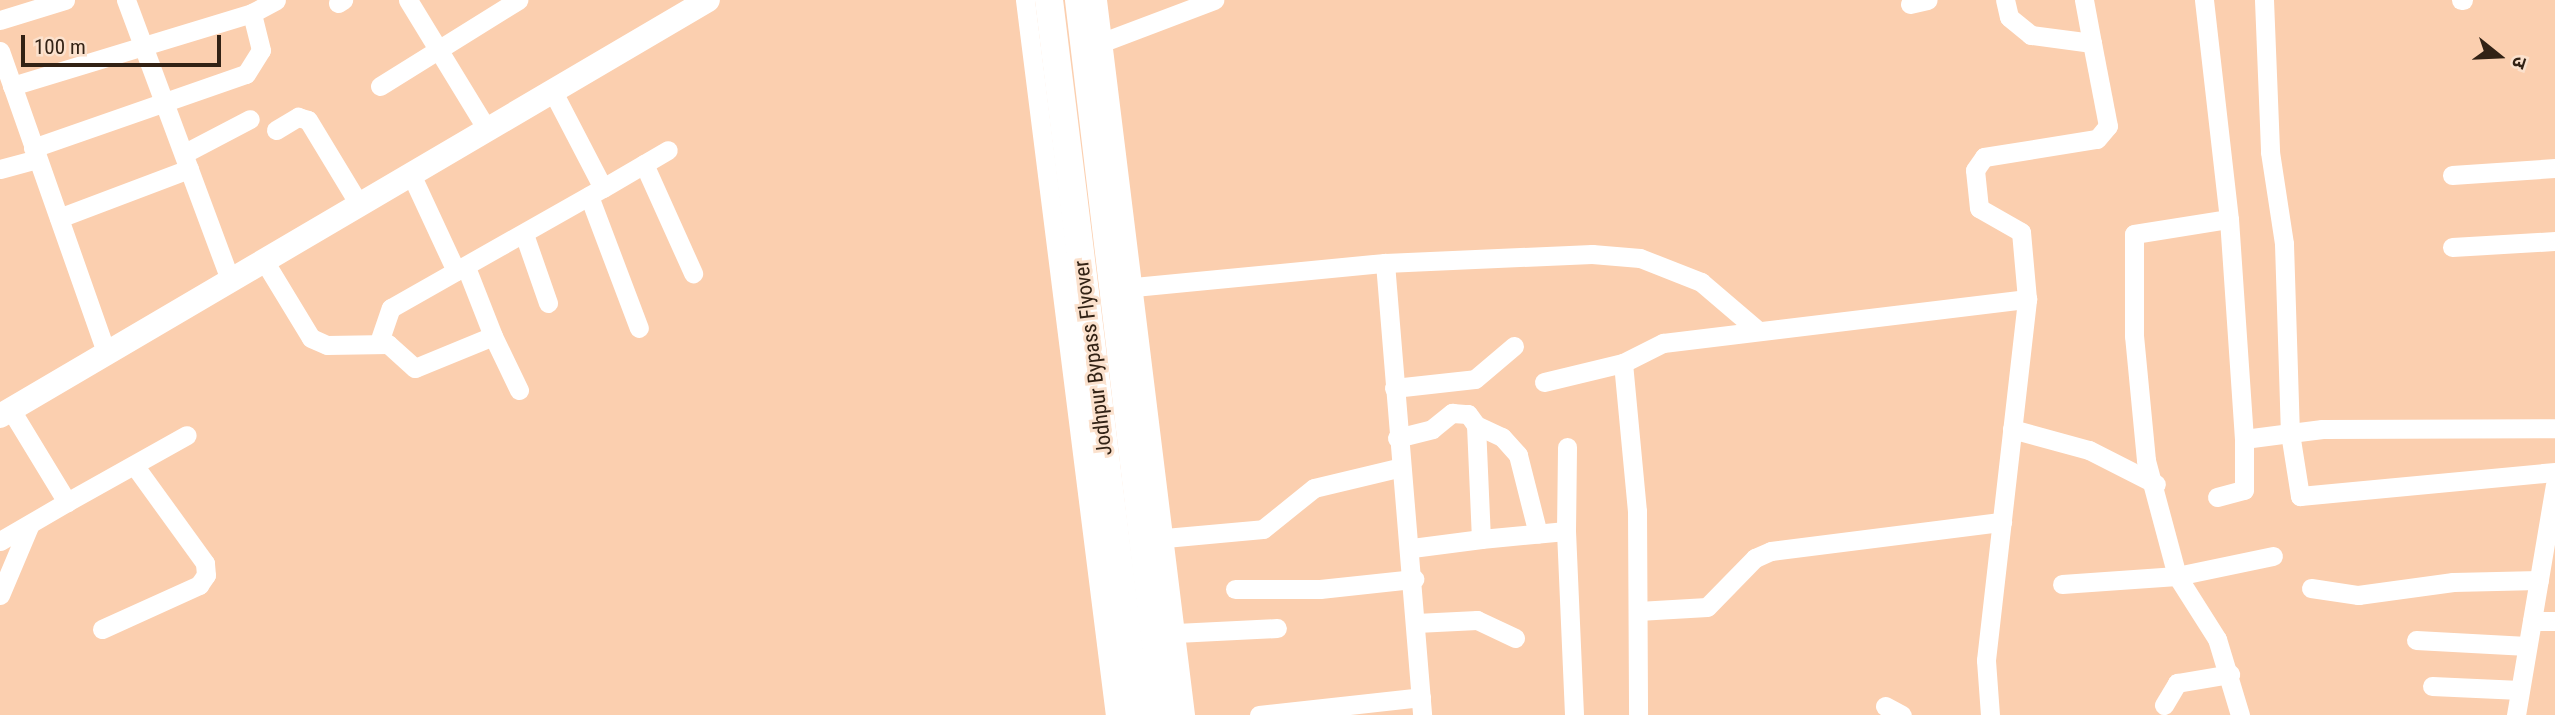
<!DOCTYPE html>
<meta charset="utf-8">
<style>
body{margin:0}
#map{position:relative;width:2555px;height:715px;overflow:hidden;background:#fbcfaf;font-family:"Roboto Condensed","Noto Sans Devanagari",sans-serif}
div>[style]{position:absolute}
.minor>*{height:19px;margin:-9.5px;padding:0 9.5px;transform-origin:9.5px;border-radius:9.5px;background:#fff}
.major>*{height:24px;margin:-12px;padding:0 12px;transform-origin:12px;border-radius:12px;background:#fff}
.highway>*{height:28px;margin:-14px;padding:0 14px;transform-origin:14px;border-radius:14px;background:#fff}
span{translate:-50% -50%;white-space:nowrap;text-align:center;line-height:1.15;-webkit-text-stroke:6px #fbe1cd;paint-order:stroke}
.street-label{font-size:21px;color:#322215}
.north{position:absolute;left:2464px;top:21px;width:70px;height:70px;-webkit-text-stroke:5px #fbe1cd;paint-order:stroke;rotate:108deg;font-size:19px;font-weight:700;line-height:28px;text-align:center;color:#322215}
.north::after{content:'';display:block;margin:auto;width:24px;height:32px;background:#322215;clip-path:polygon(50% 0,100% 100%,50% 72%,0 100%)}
.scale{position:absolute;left:21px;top:35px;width:200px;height:32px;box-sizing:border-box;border:4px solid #322215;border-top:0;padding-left:9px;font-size:21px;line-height:24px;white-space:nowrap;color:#322215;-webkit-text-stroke:5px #fbe1cd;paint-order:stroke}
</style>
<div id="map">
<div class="minor">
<div style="left:126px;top:0;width:298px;rotate:69.6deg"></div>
<div style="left:408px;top:0;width:150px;rotate:58.6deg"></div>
<div style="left:1025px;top:0;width:721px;rotate:82.83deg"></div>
<div style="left:1097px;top:0;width:720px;rotate:82.98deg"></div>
<div style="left:2084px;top:0;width:44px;rotate:79.5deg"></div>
<div style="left:2204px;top:0;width:220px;rotate:83.5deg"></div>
<div style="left:2264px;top:0;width:152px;rotate:87.7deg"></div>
<div style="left:2270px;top:152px;width:93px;rotate:81.3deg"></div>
<div style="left:2284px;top:244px;width:189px;rotate:88.2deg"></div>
<div style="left:2290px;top:433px;width:64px;rotate:81deg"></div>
<div style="left:2300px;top:496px;width:256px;rotate:-5.4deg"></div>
<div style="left:2461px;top:0;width:2px"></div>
<div style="left:338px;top:3px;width:6px;rotate:-31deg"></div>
<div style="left:1910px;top:4px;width:18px;rotate:-13deg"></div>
<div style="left:0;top:20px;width:68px;rotate:-17.1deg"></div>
<div style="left:1103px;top:42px;width:119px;rotate:-20.7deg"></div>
<div style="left:0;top:51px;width:319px;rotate:70.6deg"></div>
<div style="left:12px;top:86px;width:251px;rotate:-16.9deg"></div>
<div style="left:252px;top:13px;width:27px;rotate:-28deg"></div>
<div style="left:380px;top:86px;width:163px;rotate:-31.9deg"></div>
<div style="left:552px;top:90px;width:110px;rotate:62.5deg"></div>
<div style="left:603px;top:188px;width:75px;rotate:-30.3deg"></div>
<div style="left:276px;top:130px;width:26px;rotate:-31deg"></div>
<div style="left:298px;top:117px;width:10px;rotate:17deg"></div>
<div style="left:308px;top:120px;width:95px;rotate:58.8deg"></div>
<div style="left:33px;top:148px;width:225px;rotate:-19.2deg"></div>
<div style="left:246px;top:74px;width:28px;rotate:-58deg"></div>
<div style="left:261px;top:50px;width:38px;rotate:-104deg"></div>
<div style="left:185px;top:153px;width:73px;rotate:-27.6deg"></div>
<div style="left:644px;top:164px;width:120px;rotate:65.8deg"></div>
<div style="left:0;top:169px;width:38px;rotate:-15deg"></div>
<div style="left:410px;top:172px;width:109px;rotate:65.1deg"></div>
<div style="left:456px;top:271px;width:169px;rotate:-29.5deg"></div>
<div style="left:2452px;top:175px;width:103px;rotate:-3.9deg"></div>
<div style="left:589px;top:196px;width:141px;rotate:69.3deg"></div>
<div style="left:59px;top:218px;width:139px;rotate:-20.7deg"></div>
<div style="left:524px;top:234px;width:73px;rotate:70.8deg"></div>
<div style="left:2452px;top:247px;width:103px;rotate:-3.3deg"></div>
<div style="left:263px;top:259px;width:92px;rotate:58.7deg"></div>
<div style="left:311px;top:338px;width:17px;rotate:24deg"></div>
<div style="left:327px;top:345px;width:61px;rotate:-0.9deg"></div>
<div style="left:388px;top:344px;width:36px;rotate:42deg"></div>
<div style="left:415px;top:368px;width:84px;rotate:-22.3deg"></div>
<div style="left:493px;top:336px;width:74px;rotate:-111.4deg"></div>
<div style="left:1385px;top:263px;width:207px;rotate:-2.5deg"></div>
<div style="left:1592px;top:254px;width:48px;rotate:4.8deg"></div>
<div style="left:1640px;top:258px;width:66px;rotate:21.5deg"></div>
<div style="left:1701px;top:282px;width:72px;rotate:40.5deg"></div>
<div style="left:1134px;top:287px;width:252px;rotate:-5.5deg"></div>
<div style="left:1385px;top:263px;width:454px;rotate:85.3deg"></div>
<div style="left:493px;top:336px;width:60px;rotate:64.3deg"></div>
<div style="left:379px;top:342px;width:36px;rotate:-71deg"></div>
<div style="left:391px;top:308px;width:75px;rotate:-29.6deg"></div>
<div style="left:1623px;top:363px;width:149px;rotate:84.6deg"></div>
<div style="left:1637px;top:511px;width:204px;rotate:89.7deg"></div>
<div style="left:1544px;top:382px;width:81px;rotate:-13.5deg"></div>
<div style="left:1623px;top:363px;width:45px;rotate:-26.6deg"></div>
<div style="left:1663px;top:343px;width:367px;rotate:-6.9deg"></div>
<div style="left:1394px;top:388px;width:81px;rotate:-6.3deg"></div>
<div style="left:1475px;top:379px;width:51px;rotate:-40.2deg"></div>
<div style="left:11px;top:410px;width:108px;rotate:58.7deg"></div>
<div style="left:67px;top:502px;width:137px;rotate:-29.2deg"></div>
<div style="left:1476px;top:425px;width:29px;rotate:25deg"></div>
<div style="left:1502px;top:437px;width:24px;rotate:48deg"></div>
<div style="left:1518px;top:455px;width:81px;rotate:75.8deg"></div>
<div style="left:2012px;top:429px;width:80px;rotate:15.3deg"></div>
<div style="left:2089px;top:450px;width:75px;rotate:26.9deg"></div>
<div style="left:1397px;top:438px;width:36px;rotate:-14deg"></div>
<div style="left:1432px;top:429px;width:26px;rotate:-39deg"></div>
<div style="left:1452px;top:413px;width:16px;rotate:4deg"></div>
<div style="left:1468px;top:414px;width:14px;rotate:54deg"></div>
<div style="left:1476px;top:425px;width:114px;rotate:87.5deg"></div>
<div style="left:1481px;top:539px;width:85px;rotate:-5.4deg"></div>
<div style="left:1566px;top:531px;width:184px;rotate:87.5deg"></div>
<div style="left:2217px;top:497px;width:28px;rotate:-15deg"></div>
<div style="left:2244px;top:490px;width:51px;rotate:-90deg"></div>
<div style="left:1566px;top:531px;width:84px;rotate:-89.3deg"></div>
<div style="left:1165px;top:538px;width:98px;rotate:-5.2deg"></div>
<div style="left:1263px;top:529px;width:65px;rotate:-38.8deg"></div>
<div style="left:1314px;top:488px;width:86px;rotate:-13.4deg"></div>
<div style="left:0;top:541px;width:78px;rotate:-30.2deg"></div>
<div style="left:1412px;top:548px;width:70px;rotate:-7.4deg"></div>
<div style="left:2062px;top:584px;width:115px;rotate:-4deg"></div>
<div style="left:2177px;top:576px;width:120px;rotate:-105deg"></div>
<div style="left:2146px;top:460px;width:125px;rotate:-95.5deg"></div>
<div style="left:2134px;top:336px;width:102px;rotate:-90deg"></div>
<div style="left:2134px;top:234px;width:96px;rotate:-9deg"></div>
<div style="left:2229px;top:219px;width:221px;rotate:86.1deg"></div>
<div style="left:2244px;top:439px;width:79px;rotate:-7.3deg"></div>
<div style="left:2322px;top:429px;width:233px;rotate:-0.2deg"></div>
<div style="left:2311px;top:588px;width:48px;rotate:8.5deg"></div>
<div style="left:2358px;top:595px;width:96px;rotate:-7.8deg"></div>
<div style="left:2453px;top:582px;width:86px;rotate:-1.3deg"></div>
<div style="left:1235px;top:589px;width:85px"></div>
<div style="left:1320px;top:589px;width:95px;rotate:-6.1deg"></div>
<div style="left:0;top:595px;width:77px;rotate:-67.1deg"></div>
<div style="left:1638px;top:611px;width:69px;rotate:-3.3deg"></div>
<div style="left:1707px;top:607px;width:69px;rotate:-45.6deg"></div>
<div style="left:1755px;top:558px;width:17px;rotate:-24deg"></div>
<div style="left:1771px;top:551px;width:233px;rotate:-7.2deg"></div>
<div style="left:2532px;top:621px;width:23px"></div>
<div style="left:1416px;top:623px;width:61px;rotate:-2.8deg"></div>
<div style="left:1477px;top:620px;width:42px;rotate:25.3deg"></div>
<div style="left:102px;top:629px;width:107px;rotate:-24.4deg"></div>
<div style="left:199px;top:585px;width:12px;rotate:-55deg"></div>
<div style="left:206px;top:575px;width:12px;rotate:-95deg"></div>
<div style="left:205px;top:563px;width:121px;rotate:-125.9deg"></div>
<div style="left:1176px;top:633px;width:101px;rotate:-2.8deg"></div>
<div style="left:2416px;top:640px;width:111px;rotate:3.1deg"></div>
<div style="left:2432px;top:686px;width:88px;rotate:2.6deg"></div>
<div style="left:2164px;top:705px;width:26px;rotate:-59deg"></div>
<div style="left:2177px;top:683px;width:54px;rotate:-9.6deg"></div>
<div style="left:1885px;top:706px;width:19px;rotate:28deg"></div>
<div style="left:1259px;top:715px;width:163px;rotate:-6.3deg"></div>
<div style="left:1990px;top:715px;width:55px;rotate:-94.2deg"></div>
<div style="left:1986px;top:660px;width:363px;rotate:-83.5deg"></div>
<div style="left:2027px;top:299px;width:67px;rotate:-95.1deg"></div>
<div style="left:2021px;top:232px;width:48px;rotate:-150.3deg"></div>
<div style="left:1979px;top:208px;width:38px;rotate:-96deg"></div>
<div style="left:1975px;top:170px;width:16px;rotate:-55deg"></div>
<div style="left:1984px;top:157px;width:114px;rotate:-9.1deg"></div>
<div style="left:2097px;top:139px;width:17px;rotate:-50deg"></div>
<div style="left:2108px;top:126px;width:85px;rotate:-100.9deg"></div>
<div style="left:2092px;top:43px;width:62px;rotate:-172.5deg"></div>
<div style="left:2031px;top:35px;width:28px;rotate:-141deg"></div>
<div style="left:2009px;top:17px;width:17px;rotate:-103deg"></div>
<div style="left:2240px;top:715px;width:79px;rotate:-106.8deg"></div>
<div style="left:2217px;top:639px;width:75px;rotate:-122.4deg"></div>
<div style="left:2177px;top:576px;width:98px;rotate:-11.8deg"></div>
<div style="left:2516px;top:715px;width:233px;rotate:-80.4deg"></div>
</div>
<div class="major">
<div style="left:0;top:416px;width:821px;rotate:-30.44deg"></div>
</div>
<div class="highway">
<div style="left:1049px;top:0;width:720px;rotate:82.98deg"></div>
<div style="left:1079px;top:0;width:720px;rotate:83.22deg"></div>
</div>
<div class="street-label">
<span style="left:1093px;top:358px;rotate:-97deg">Jodhpur Bypass Flyover</span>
</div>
<div class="north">उ</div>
<div class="scale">100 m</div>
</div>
